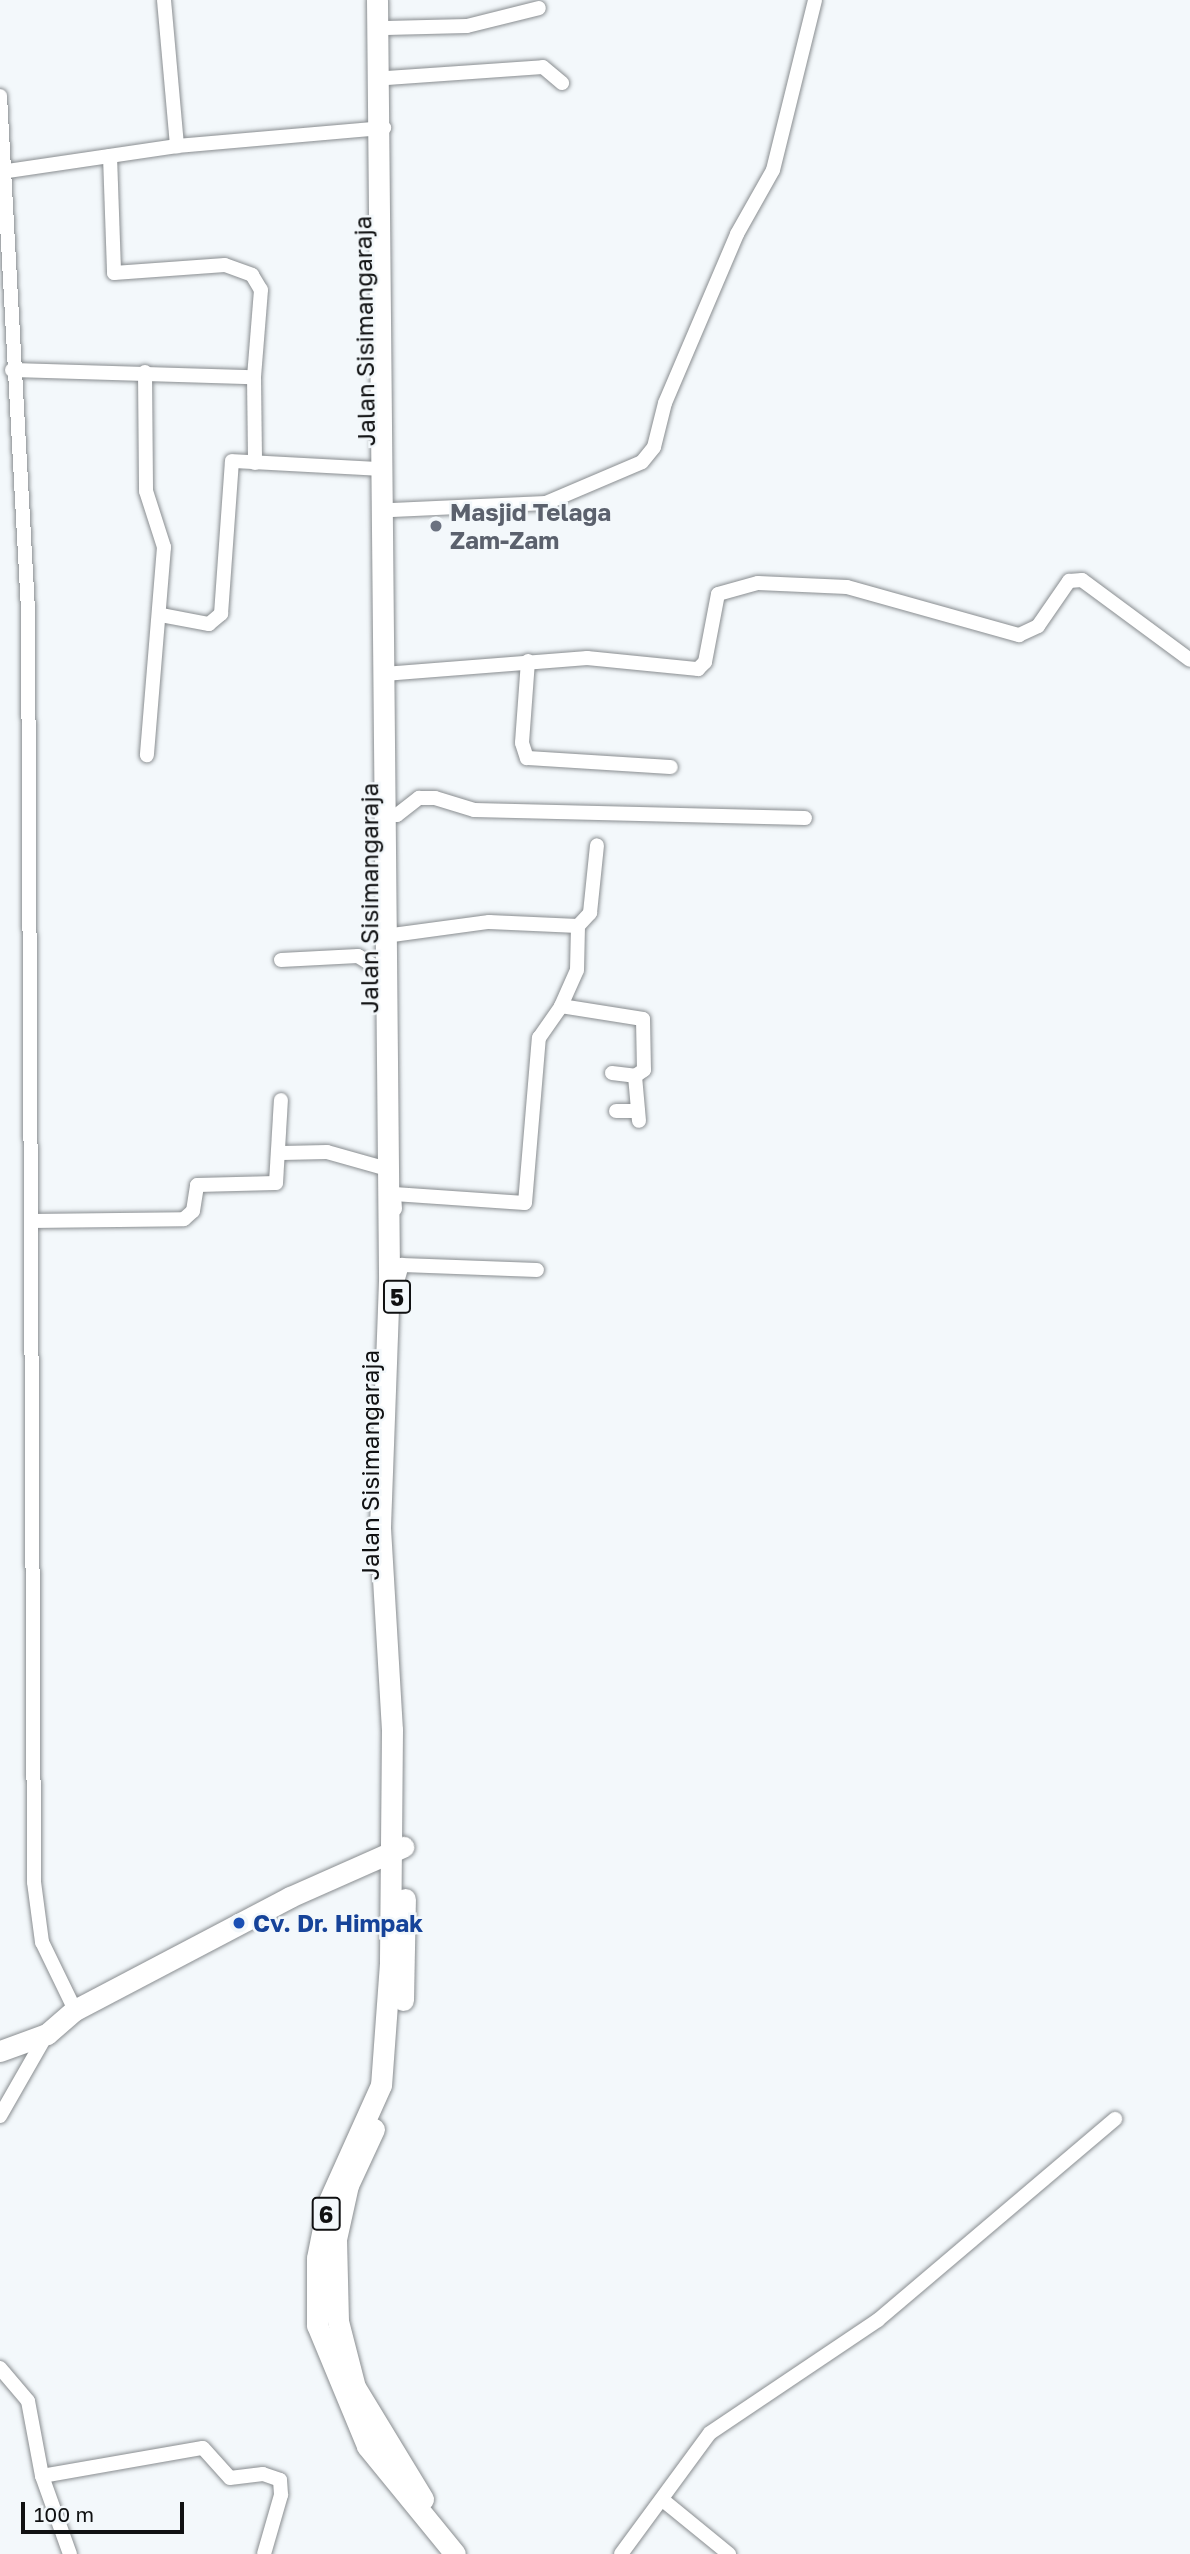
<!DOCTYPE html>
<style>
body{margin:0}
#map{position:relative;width:1190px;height:2554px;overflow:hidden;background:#f3f8fb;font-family:"Golos Text",sans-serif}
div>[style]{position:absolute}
.roads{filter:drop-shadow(0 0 2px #898d90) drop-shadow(0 0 2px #898d90)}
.minor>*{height:14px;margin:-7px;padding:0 7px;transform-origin:7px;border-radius:7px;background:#fff}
.highway>*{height:21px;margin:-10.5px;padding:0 10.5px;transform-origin:10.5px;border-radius:10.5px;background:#fff}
.dots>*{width:19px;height:19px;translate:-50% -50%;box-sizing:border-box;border:4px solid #f3f8fb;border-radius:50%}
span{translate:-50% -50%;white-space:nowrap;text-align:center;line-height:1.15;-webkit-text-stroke:5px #f3f8fb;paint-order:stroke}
.shield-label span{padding:2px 5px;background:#f3f8fb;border:2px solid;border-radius:5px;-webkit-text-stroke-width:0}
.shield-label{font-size:23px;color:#101112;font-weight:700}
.street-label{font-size:24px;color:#101112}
.worship-label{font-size:24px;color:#5b616d;font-weight:700}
.left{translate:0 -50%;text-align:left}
.transit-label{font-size:24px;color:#164399;font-weight:700}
.scale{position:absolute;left:21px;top:2502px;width:163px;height:32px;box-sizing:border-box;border:4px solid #101112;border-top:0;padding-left:9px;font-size:21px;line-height:24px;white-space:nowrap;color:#101112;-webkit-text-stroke:5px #f3f8fb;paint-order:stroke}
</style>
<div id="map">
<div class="roads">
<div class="minor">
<div style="left:164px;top:0;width:147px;rotate:84.9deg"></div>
<div style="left:386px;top:28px;width:81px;rotate:-1.4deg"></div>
<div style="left:467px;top:26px;width:74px;rotate:-14deg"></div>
<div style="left:387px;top:78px;width:156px;rotate:-4deg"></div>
<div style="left:543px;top:67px;width:25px;rotate:40deg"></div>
<div style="left:0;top:96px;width:515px;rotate:86.88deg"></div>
<div style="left:28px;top:610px;width:1272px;rotate:89.73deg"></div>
<div style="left:34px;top:1882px;width:61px;rotate:82.4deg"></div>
<div style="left:42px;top:1942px;width:76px;rotate:64.1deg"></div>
<div style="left:110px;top:156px;width:117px;rotate:88deg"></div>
<div style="left:114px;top:273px;width:111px;rotate:-4.1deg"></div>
<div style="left:225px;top:265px;width:29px;rotate:20deg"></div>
<div style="left:252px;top:275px;width:17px;rotate:59deg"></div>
<div style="left:261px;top:290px;width:87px;rotate:94.6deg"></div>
<div style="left:1px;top:172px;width:178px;rotate:-8.4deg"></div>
<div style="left:177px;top:146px;width:208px;rotate:-5deg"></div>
<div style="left:12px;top:370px;width:242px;rotate:1.7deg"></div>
<div style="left:254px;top:377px;width:86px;rotate:89.3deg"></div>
<div style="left:145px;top:372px;width:119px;rotate:89.5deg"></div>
<div style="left:146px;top:491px;width:59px;rotate:72.2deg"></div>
<div style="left:164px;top:547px;width:209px;rotate:94.7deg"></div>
<div style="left:392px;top:510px;width:154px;rotate:-2.6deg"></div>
<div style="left:546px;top:503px;width:104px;rotate:-23.1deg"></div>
<div style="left:642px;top:462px;width:19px;rotate:-51deg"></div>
<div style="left:654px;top:447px;width:45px;rotate:-76deg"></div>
<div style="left:665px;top:403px;width:184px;rotate:-66.9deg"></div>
<div style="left:737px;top:234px;width:73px;rotate:-60.6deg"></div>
<div style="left:773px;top:170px;width:175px;rotate:-76.1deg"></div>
<div style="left:161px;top:615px;width:49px;rotate:10.6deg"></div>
<div style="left:209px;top:624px;width:16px;rotate:-40deg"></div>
<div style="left:221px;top:614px;width:153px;rotate:-85.9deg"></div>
<div style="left:232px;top:461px;width:148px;rotate:3.1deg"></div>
<div style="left:528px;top:661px;width:82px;rotate:94.2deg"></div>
<div style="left:522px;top:743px;width:16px;rotate:72deg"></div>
<div style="left:527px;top:758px;width:144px;rotate:3.6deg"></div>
<div style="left:384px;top:674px;width:204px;rotate:-4.5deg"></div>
<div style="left:587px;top:658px;width:112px;rotate:5.7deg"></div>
<div style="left:698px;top:669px;width:10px;rotate:-45deg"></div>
<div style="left:705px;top:662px;width:69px;rotate:-79.2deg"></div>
<div style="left:718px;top:594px;width:41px;rotate:-15.4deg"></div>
<div style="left:758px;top:583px;width:89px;rotate:2.6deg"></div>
<div style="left:847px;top:587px;width:179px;rotate:15.6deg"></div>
<div style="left:1019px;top:635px;width:21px;rotate:-25deg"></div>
<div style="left:1038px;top:626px;width:55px;rotate:-55.4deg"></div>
<div style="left:1069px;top:581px;width:13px;rotate:-4deg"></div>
<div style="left:1082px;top:580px;width:134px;rotate:36.5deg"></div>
<div style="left:384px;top:814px;width:13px;rotate:4deg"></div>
<div style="left:397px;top:815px;width:28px;rotate:-38deg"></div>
<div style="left:419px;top:798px;width:16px"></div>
<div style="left:435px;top:798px;width:41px;rotate:17.1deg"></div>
<div style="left:474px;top:810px;width:331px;rotate:1.4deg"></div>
<div style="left:385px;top:936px;width:105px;rotate:-7.7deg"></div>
<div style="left:489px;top:922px;width:89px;rotate:2.6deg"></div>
<div style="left:578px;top:926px;width:18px;rotate:-47deg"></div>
<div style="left:590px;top:913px;width:68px;rotate:-84.1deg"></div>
<div style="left:281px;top:960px;width:77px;rotate:-3deg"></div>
<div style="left:358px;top:956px;width:32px;rotate:32deg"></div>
<div style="left:561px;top:1006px;width:39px;rotate:-66deg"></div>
<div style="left:577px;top:970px;width:44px;rotate:-88.7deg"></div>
<div style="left:612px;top:1073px;width:23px;rotate:7deg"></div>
<div style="left:616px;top:1111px;width:22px"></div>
<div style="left:282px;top:1153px;width:45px;rotate:-1.3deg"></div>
<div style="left:327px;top:1152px;width:59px;rotate:15.7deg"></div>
<div style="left:395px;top:1209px;width:15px;rotate:-94deg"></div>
<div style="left:394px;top:1194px;width:131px;rotate:3.9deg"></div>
<div style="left:525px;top:1203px;width:166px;rotate:-85.2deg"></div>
<div style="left:539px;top:1038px;width:39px;rotate:-55deg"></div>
<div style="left:561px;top:1006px;width:83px;rotate:9deg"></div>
<div style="left:643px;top:1019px;width:51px;rotate:88.9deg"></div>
<div style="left:644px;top:1070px;width:11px;rotate:146deg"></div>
<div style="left:635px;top:1076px;width:45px;rotate:84.9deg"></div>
<div style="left:31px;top:1221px;width:153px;rotate:-0.7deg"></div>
<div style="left:184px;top:1219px;width:12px;rotate:-42deg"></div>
<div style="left:193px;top:1211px;width:26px;rotate:-81deg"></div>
<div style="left:197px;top:1185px;width:79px;rotate:-1.5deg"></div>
<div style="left:276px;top:1183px;width:83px;rotate:-86.6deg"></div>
<div style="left:389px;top:1281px;width:8px;rotate:7deg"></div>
<div style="left:397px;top:1282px;width:18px;rotate:-74deg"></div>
<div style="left:402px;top:1265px;width:135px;rotate:2.1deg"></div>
<div style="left:0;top:2116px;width:95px;rotate:-60.2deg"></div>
<div style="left:0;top:2368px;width:43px;rotate:49.7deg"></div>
<div style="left:28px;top:2401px;width:76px;rotate:79.4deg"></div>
<div style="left:42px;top:2476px;width:83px;rotate:70.3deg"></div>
<div style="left:42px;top:2476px;width:163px;rotate:-9.9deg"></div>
<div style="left:203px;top:2448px;width:40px;rotate:48deg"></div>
<div style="left:230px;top:2478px;width:33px;rotate:-7deg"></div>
<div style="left:263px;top:2474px;width:18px;rotate:19deg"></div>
<div style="left:280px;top:2480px;width:15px;rotate:86deg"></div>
<div style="left:281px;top:2495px;width:61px;rotate:106.1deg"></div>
<div style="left:664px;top:2501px;width:84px;rotate:39.2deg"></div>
<div style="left:621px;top:2554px;width:150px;rotate:-53.7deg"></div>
<div style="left:710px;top:2433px;width:202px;rotate:-33.9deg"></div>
<div style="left:878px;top:2320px;width:311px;rotate:-40.3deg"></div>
</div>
<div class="highway">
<div style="left:377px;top:0;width:1281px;rotate:89.46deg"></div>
<div style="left:389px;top:1281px;width:247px;rotate:92.1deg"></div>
<div style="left:380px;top:1528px;width:202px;rotate:86.6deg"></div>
<div style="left:392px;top:1730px;width:233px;rotate:90.5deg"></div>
<div style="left:390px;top:1963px;width:122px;rotate:94.2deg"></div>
<div style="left:381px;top:2085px;width:129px;rotate:114.2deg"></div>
<div style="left:328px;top:2203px;width:56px;rotate:101.3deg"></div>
<div style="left:317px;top:2258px;width:67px;rotate:90deg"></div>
<div style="left:317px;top:2325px;width:131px;rotate:67.5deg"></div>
<div style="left:367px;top:2446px;width:139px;rotate:50.8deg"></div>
<div style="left:403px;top:2000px;width:101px;rotate:-88.9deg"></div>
<div style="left:0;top:2051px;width:50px;rotate:-19.9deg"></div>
<div style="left:47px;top:2034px;width:37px;rotate:-41deg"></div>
<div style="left:75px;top:2010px;width:243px;rotate:-27.7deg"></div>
<div style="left:290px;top:1897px;width:124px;rotate:-23.9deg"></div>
<div style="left:374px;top:2129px;width:62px;rotate:114.9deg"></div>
<div style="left:348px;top:2185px;width:55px;rotate:102.5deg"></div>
<div style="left:336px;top:2239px;width:82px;rotate:88.6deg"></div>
<div style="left:338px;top:2321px;width:68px;rotate:75.6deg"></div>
<div style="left:355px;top:2387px;width:131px;rotate:58.7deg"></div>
</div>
</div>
<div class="dots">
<div style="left:436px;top:526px;background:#6b7280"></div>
<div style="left:239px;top:1923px;background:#1a4fb4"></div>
</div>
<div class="shield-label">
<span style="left:397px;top:1297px">5</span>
<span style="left:326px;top:2214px">6</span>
</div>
<div class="street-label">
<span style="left:364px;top:331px;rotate:-91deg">Jalan Sisimangaraja</span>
<span style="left:369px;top:898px;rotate:-90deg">Jalan Sisimangaraja</span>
<span style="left:370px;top:1465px;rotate:-90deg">Jalan Sisimangaraja</span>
</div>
<div class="worship-label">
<span class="left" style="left:450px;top:526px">Masjid Telaga<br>Zam-Zam</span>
</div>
<div class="transit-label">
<span class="left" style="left:253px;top:1923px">Cv. Dr. Himpak</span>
</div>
<div class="scale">100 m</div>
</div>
